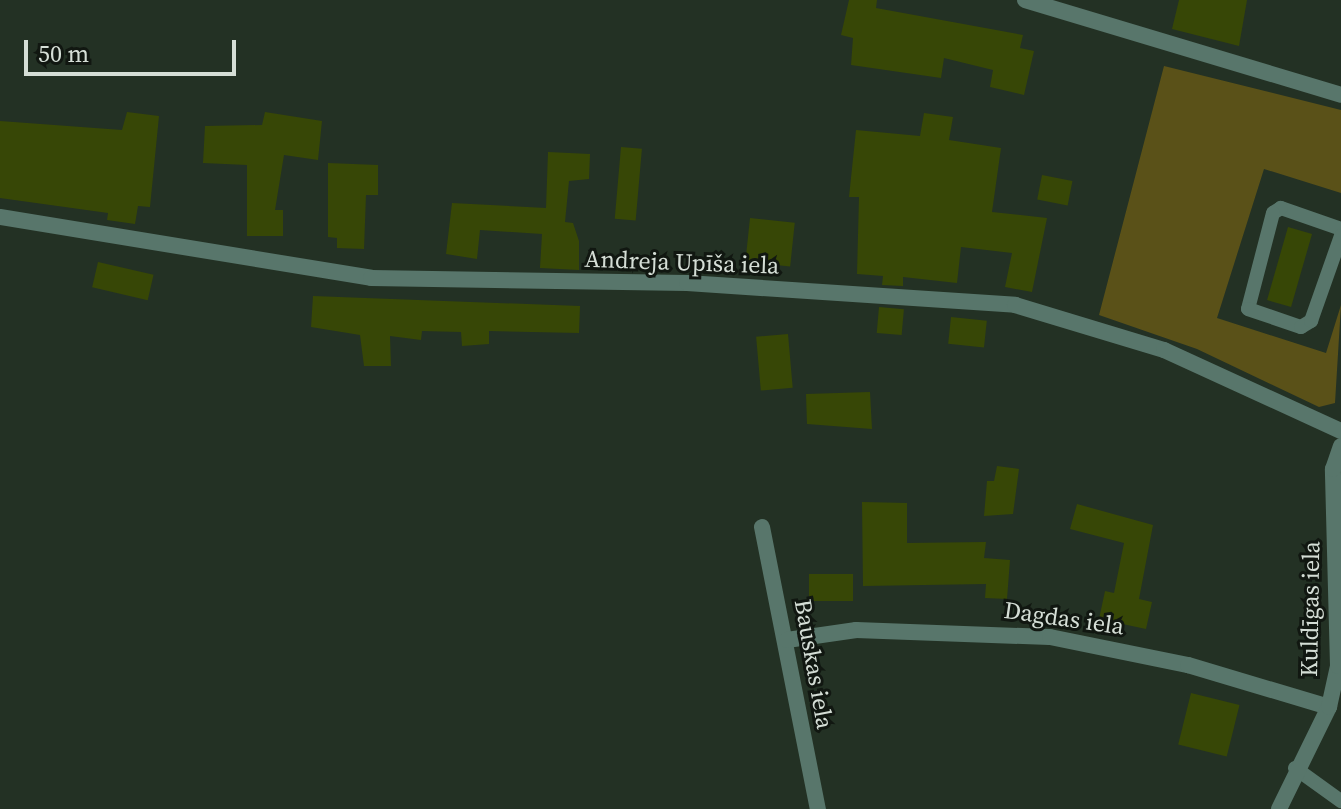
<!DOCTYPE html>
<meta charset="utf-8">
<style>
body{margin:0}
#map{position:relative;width:1341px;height:809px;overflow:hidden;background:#233124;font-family:"Source Serif 4",serif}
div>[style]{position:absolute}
.green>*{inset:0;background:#5a5118}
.building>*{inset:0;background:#374706;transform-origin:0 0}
.service>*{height:14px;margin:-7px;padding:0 7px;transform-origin:7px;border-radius:7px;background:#58766b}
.minor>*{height:16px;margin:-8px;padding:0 8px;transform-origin:8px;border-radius:8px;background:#58766b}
span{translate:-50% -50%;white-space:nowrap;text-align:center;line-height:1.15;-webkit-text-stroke:6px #111711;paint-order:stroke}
.street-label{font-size:24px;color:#d5ded6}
.scale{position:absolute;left:24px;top:40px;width:212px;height:36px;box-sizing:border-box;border:4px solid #d5ded6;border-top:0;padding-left:10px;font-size:24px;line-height:28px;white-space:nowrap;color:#d5ded6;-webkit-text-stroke:6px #111711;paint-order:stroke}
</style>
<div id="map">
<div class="green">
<div style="clip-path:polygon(1164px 66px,1341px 110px,1341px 193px,1264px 169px,1217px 318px,1326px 353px,1341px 305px,1335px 403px,1319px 407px,1197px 349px,1099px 315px)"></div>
</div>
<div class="building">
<div style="clip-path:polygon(849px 0,877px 0,876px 8px,1023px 35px,1020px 48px,1034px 51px,1024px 95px,990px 87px,993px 70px,944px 58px,941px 78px,851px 65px,853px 38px,841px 35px)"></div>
<div style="clip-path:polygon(1179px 0,1247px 0,1239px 46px,1172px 29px)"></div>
<div style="clip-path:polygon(127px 112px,159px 116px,150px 207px,138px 206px,135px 224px,107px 220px,108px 213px,0 198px,0 121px,122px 130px)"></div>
<div style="clip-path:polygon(265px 112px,322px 121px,318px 160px,284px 155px,275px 210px,283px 210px,283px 236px,247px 236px,247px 165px,203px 163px,205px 126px,262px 125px)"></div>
<div style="clip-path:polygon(924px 113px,953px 117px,949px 140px,1001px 148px,992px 212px,1047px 218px,1032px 292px,1005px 287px,1012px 253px,961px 247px,957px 283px,903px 277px,903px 286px,882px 285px,883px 276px,857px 274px,859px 197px,849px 197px,856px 130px,920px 136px)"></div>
<div style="left:621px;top:147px;width:21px;height:72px;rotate:5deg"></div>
<div style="clip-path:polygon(548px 152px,590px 154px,589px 179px,569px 181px,565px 222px,573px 223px,579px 241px,579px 270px,540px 268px,542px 234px,480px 230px,477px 259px,446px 254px,452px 203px,546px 208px)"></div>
<div style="clip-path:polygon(328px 163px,378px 165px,378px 195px,366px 195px,364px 249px,337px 248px,337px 238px,328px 237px)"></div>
<div style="left:1042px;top:175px;width:31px;height:25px;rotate:11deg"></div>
<div style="left:750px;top:218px;width:45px;height:44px;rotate:6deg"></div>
<div style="left:1288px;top:227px;width:25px;height:76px;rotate:16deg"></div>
<div style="left:98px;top:262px;width:57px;height:26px;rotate:13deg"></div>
<div style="clip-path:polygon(313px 296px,580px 306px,579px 333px,489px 331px,489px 344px,462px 346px,461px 332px,422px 331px,421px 340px,390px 336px,391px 366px,364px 366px,360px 335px,311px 327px)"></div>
<div style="left:879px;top:307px;width:25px;height:26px;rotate:5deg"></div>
<div style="left:951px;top:317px;width:36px;height:27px;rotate:6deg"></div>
<div style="left:788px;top:334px;width:54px;height:32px;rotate:85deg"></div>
<div style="clip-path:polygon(870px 392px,872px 429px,807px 424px,806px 394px)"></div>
<div style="clip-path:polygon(997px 466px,1019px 469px,1013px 514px,984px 516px,987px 481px,994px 481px)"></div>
<div style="clip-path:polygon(862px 502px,907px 503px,907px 543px,986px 542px,984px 558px,1010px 560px,1007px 599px,985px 598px,986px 584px,863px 586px)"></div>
<div style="clip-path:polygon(1077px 504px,1153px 525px,1139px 599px,1152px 602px,1146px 629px,1099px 619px,1105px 591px,1114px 593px,1124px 543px,1070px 529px)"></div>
<div style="left:853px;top:574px;width:27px;height:44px;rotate:90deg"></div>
<div style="left:1191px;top:693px;width:50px;height:53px;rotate:14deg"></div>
</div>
<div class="service">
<div style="left:1341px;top:229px;width:64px;rotate:-160.7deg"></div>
<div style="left:1281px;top:208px;width:9px;rotate:148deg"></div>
<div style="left:1273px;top:213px;width:99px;rotate:104.6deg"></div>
<div style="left:1248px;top:309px;width:56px;rotate:18.8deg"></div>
<div style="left:1301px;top:327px;width:12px;rotate:-31deg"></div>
<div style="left:1311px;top:321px;width:90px;rotate:-70.6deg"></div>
<div style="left:1295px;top:768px;width:57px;rotate:35.7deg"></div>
</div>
<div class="minor">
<div style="left:1025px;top:0;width:330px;rotate:16.7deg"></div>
<div style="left:0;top:217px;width:376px;rotate:9.3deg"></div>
<div style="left:371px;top:278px;width:316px;rotate:0.9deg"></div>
<div style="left:687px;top:283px;width:329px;rotate:3.8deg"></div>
<div style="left:1015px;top:305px;width:156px;rotate:16.8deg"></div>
<div style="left:1164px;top:350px;width:195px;rotate:24.6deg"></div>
<div style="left:762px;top:527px;width:288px;rotate:78.8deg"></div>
<div style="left:787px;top:640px;width:70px;rotate:-8.2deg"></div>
<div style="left:856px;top:630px;width:194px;rotate:2.1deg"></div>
<div style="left:1050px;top:637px;width:141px;rotate:11.5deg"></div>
<div style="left:1188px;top:665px;width:147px;rotate:16.6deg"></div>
<div style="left:1279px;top:809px;width:114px;rotate:-63.9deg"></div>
<div style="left:1329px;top:707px;width:42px;rotate:-77.6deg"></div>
<div style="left:1338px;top:666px;width:197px;rotate:-91.5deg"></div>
<div style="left:1333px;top:469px;width:24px;rotate:-71deg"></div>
</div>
<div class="street-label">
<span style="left:682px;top:262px;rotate:2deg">Andreja Upīša iela</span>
<span style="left:1310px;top:609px;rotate:-89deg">Kuldīgas iela</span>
<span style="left:1064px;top:618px;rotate:8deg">Dagdas iela</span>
<span style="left:814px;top:664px;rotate:80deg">Bauskas iela</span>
</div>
<div class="scale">50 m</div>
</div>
